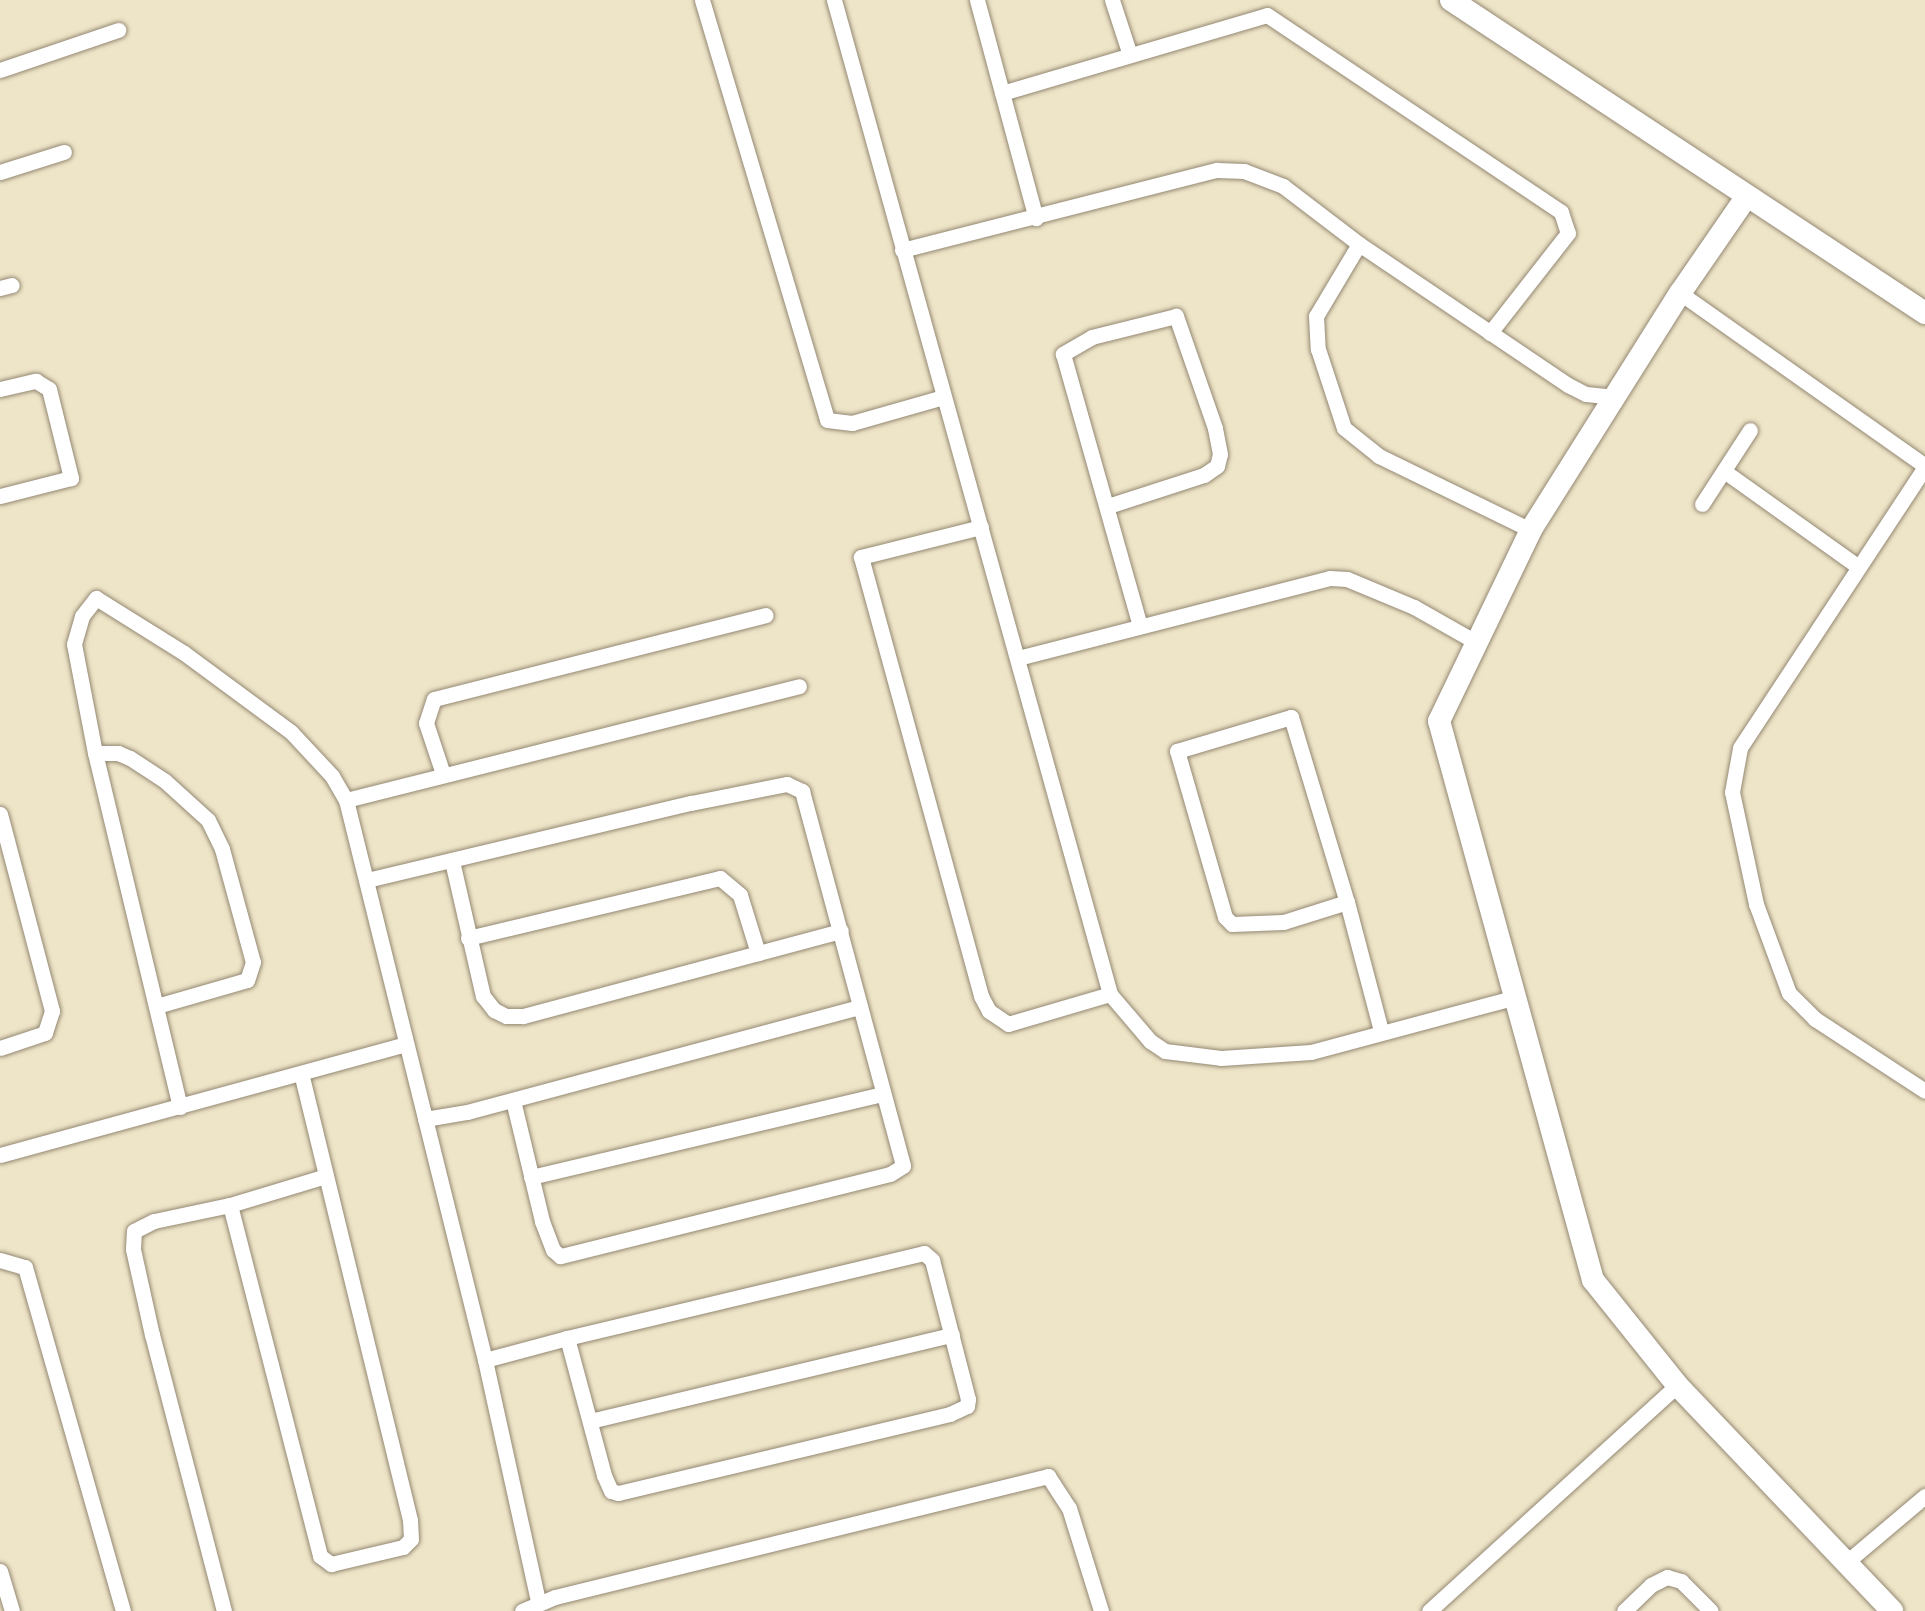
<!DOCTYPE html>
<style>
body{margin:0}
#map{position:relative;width:1925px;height:1611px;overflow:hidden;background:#eee5c8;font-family:Mali,sans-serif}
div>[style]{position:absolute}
.roads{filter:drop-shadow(0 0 2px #948873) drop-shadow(0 0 2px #948873)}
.street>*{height:15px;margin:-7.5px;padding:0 7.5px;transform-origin:7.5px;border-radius:7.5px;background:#fff}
.secondary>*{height:22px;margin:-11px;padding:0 11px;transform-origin:11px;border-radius:11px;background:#fff}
span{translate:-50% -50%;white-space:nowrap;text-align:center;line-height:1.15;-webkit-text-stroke:10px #fbf7ec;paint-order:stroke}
</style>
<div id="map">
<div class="roads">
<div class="street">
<div style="left:702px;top:0;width:438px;rotate:73.4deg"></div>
<div style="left:827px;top:420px;width:25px;rotate:7deg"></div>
<div style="left:852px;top:423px;width:95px;rotate:-15.9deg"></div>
<div style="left:834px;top:0;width:1032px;rotate:74.48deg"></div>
<div style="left:1110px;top:994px;width:62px;rotate:49.6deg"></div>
<div style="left:1150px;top:1041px;width:18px;rotate:34deg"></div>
<div style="left:1165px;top:1051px;width:56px;rotate:7.1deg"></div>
<div style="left:1221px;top:1058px;width:90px;rotate:-3.8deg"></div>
<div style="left:1311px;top:1052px;width:208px;rotate:-15deg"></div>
<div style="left:977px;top:0;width:226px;rotate:74.9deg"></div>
<div style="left:1112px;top:0;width:55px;rotate:71.9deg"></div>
<div style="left:0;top:70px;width:125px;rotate:-18.7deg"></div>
<div style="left:1002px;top:93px;width:276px;rotate:-16.4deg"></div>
<div style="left:1267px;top:15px;width:354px;rotate:33.8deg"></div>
<div style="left:1561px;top:212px;width:22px;rotate:72deg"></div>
<div style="left:1568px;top:233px;width:127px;rotate:128deg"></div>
<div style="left:0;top:172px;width:67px;rotate:-17.4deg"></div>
<div style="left:1359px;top:244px;width:84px;rotate:120.8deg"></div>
<div style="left:1316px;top:316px;width:33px;rotate:87deg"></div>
<div style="left:1318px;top:349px;width:83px;rotate:71.8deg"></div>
<div style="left:1344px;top:428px;width:45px;rotate:38.7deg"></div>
<div style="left:1379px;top:456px;width:169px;rotate:26deg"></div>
<div style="left:902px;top:250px;width:325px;rotate:-14.3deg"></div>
<div style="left:1217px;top:170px;width:27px;rotate:2deg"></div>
<div style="left:1244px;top:171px;width:42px;rotate:21deg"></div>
<div style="left:1283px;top:186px;width:96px;rotate:37.3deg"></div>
<div style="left:1359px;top:244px;width:252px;rotate:34deg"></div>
<div style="left:1568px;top:385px;width:20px;rotate:27deg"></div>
<div style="left:1586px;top:394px;width:29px;rotate:6deg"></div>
<div style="left:0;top:288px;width:12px;rotate:-14deg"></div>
<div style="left:1680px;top:293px;width:300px;rotate:35.2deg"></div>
<div style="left:0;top:389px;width:37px;rotate:-13deg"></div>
<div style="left:36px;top:381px;width:15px;rotate:32deg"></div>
<div style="left:49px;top:389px;width:92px;rotate:76.1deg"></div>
<div style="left:71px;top:478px;width:73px;rotate:165.8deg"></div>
<div style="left:1925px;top:467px;width:336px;rotate:123.4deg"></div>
<div style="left:1740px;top:748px;width:45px;rotate:100.3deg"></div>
<div style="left:1732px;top:792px;width:115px;rotate:77.9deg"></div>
<div style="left:1756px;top:904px;width:95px;rotate:69.7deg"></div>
<div style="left:1789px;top:993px;width:37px;rotate:45deg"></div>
<div style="left:1815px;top:1019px;width:131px;rotate:33.2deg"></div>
<div style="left:1724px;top:471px;width:163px;rotate:35.5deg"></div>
<div style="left:1702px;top:504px;width:88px;rotate:-57deg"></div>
<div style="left:1108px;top:506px;width:101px;rotate:-17.9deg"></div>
<div style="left:1204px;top:475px;width:16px;rotate:-35deg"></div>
<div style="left:1217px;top:466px;width:12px;rotate:-76deg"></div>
<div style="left:1220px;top:454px;width:26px;rotate:-101deg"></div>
<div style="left:1215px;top:428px;width:119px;rotate:-109.2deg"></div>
<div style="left:1176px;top:316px;width:87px;rotate:166deg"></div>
<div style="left:1092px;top:337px;width:34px;rotate:150deg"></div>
<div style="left:1063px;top:354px;width:283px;rotate:74.2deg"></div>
<div style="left:981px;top:527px;width:124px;rotate:166deg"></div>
<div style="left:861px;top:557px;width:455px;rotate:74.7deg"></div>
<div style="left:981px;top:996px;width:17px;rotate:62deg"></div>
<div style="left:989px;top:1011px;width:23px;rotate:34deg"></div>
<div style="left:1008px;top:1024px;width:106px;rotate:-16.4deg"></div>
<div style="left:1018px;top:658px;width:322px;rotate:-14.4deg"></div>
<div style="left:1330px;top:578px;width:17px;rotate:3deg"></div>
<div style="left:1347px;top:579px;width:73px;rotate:22.7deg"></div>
<div style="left:1414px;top:607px;width:69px;rotate:29.5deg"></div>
<div style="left:95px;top:753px;width:23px"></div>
<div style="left:118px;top:753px;width:13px;rotate:23deg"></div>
<div style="left:130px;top:758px;width:42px;rotate:33.3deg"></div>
<div style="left:165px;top:781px;width:58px;rotate:42.2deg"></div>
<div style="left:208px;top:820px;width:32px;rotate:64deg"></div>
<div style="left:222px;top:849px;width:117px;rotate:74.7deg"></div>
<div style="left:253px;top:962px;width:19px;rotate:108deg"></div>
<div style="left:247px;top:980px;width:94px;rotate:163.9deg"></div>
<div style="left:443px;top:774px;width:54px;rotate:-108.4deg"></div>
<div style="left:426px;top:723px;width:25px;rotate:-72deg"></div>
<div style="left:434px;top:699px;width:342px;rotate:-14.2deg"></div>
<div style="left:346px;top:800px;width:467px;rotate:-14.1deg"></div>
<div style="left:0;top:814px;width:204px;rotate:75.2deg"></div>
<div style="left:52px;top:1011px;width:23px;rotate:108deg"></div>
<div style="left:45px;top:1033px;width:47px;rotate:161.6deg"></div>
<div style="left:452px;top:861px;width:139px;rotate:77.1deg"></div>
<div style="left:483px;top:996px;width:18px;rotate:52deg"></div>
<div style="left:494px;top:1010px;width:13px;rotate:27deg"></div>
<div style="left:506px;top:1016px;width:17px"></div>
<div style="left:523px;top:1016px;width:329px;rotate:-15deg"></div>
<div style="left:367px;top:880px;width:333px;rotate:-13.4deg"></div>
<div style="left:691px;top:803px;width:98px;rotate:-11.2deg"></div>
<div style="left:787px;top:784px;width:17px;rotate:25deg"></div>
<div style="left:802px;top:791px;width:388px;rotate:74.9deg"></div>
<div style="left:903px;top:1166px;width:15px;rotate:148deg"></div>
<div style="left:890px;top:1174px;width:340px;rotate:166deg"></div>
<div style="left:560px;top:1256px;width:9px;rotate:-139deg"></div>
<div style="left:553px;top:1250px;width:31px;rotate:-111deg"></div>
<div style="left:542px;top:1221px;width:124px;rotate:-103.5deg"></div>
<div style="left:1347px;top:902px;width:67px;rotate:162.6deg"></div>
<div style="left:1283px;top:922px;width:51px;rotate:177.8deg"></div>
<div style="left:1232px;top:924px;width:10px;rotate:-135deg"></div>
<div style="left:1225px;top:917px;width:173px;rotate:-106.1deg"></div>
<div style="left:1177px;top:751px;width:119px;rotate:-16.6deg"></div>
<div style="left:1291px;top:717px;width:193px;rotate:73.2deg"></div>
<div style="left:1347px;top:902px;width:133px;rotate:75.2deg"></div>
<div style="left:468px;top:938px;width:259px;rotate:-13.4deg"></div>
<div style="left:720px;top:878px;width:26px;rotate:40deg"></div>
<div style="left:740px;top:895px;width:61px;rotate:72.8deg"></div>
<div style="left:180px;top:1107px;width:364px;rotate:-103.5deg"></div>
<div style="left:95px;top:753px;width:111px;rotate:-100.9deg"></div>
<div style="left:74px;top:644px;width:29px;rotate:-74deg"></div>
<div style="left:82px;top:616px;width:23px;rotate:-52deg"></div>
<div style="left:96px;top:598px;width:104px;rotate:32deg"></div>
<div style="left:184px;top:653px;width:133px;rotate:36.4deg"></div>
<div style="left:291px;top:732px;width:60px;rotate:47deg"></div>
<div style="left:332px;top:776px;width:28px;rotate:60deg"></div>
<div style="left:346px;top:800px;width:577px;rotate:76.06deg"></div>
<div style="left:485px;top:1360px;width:248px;rotate:77.6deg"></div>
<div style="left:425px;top:1119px;width:43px;rotate:-9.5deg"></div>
<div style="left:467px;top:1112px;width:407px;rotate:-15deg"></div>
<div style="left:0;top:1155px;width:421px;rotate:-15.3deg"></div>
<div style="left:531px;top:1177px;width:361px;rotate:-13.3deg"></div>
<div style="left:230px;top:1205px;width:362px;rotate:75.6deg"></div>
<div style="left:320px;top:1556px;width:14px;rotate:36deg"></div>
<div style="left:331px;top:1564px;width:74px;rotate:-13.3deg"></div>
<div style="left:403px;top:1547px;width:11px;rotate:-45deg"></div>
<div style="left:411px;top:1539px;width:19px;rotate:-93deg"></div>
<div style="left:410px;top:1520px;width:459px;rotate:-103.7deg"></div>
<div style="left:0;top:1260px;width:26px;rotate:16deg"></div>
<div style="left:25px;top:1267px;width:358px;rotate:74.1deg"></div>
<div style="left:485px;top:1360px;width:85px;rotate:-15deg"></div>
<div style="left:567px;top:1338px;width:367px;rotate:-13.4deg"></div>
<div style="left:924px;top:1253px;width:11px;rotate:41deg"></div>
<div style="left:932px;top:1260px;width:144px;rotate:75.5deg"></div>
<div style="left:968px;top:1399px;width:7px;rotate:98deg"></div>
<div style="left:967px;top:1406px;width:19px;rotate:155deg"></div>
<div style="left:950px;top:1414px;width:341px;rotate:166.6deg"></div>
<div style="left:618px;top:1493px;width:7px;rotate:-164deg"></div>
<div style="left:611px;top:1491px;width:17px;rotate:-114deg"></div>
<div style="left:604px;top:1475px;width:142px;rotate:-105.1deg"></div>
<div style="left:590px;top:1421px;width:372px;rotate:-13.4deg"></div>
<div style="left:1848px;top:1561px;width:101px;rotate:-40.2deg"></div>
<div style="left:0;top:1571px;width:42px;rotate:73.3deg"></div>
<div style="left:224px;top:1611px;width:285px;rotate:-104.6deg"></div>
<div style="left:152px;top:1335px;width:88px;rotate:-102.5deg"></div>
<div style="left:133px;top:1249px;width:18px;rotate:-87deg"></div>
<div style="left:134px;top:1231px;width:22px;rotate:-27deg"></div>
<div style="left:154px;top:1221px;width:78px;rotate:-11.9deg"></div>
<div style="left:230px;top:1205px;width:100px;rotate:-16.8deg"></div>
<div style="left:522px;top:1611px;width:36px;rotate:-23deg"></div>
<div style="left:555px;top:1597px;width:508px;rotate:-13.79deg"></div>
<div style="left:1048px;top:1476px;width:38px;rotate:57deg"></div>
<div style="left:1069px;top:1508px;width:108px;rotate:72.7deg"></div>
<div style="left:1429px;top:1611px;width:336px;rotate:-42.3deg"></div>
<div style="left:1624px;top:1611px;width:37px;rotate:-44deg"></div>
<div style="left:1651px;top:1585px;width:18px;rotate:-27deg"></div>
<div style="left:1667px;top:1577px;width:15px;rotate:16deg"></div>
<div style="left:1681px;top:1581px;width:42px;rotate:45deg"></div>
</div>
<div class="secondary">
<div style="left:1451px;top:0;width:568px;rotate:33.44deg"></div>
<div style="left:1747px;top:196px;width:118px;rotate:124.6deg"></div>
<div style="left:1680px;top:293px;width:280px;rotate:122.2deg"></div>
<div style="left:1531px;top:530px;width:212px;rotate:115.7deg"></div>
<div style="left:1439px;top:721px;width:580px;rotate:74.6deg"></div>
<div style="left:1593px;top:1280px;width:134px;rotate:51.3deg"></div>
<div style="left:1677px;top:1385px;width:312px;rotate:46.4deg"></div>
</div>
</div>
</div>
